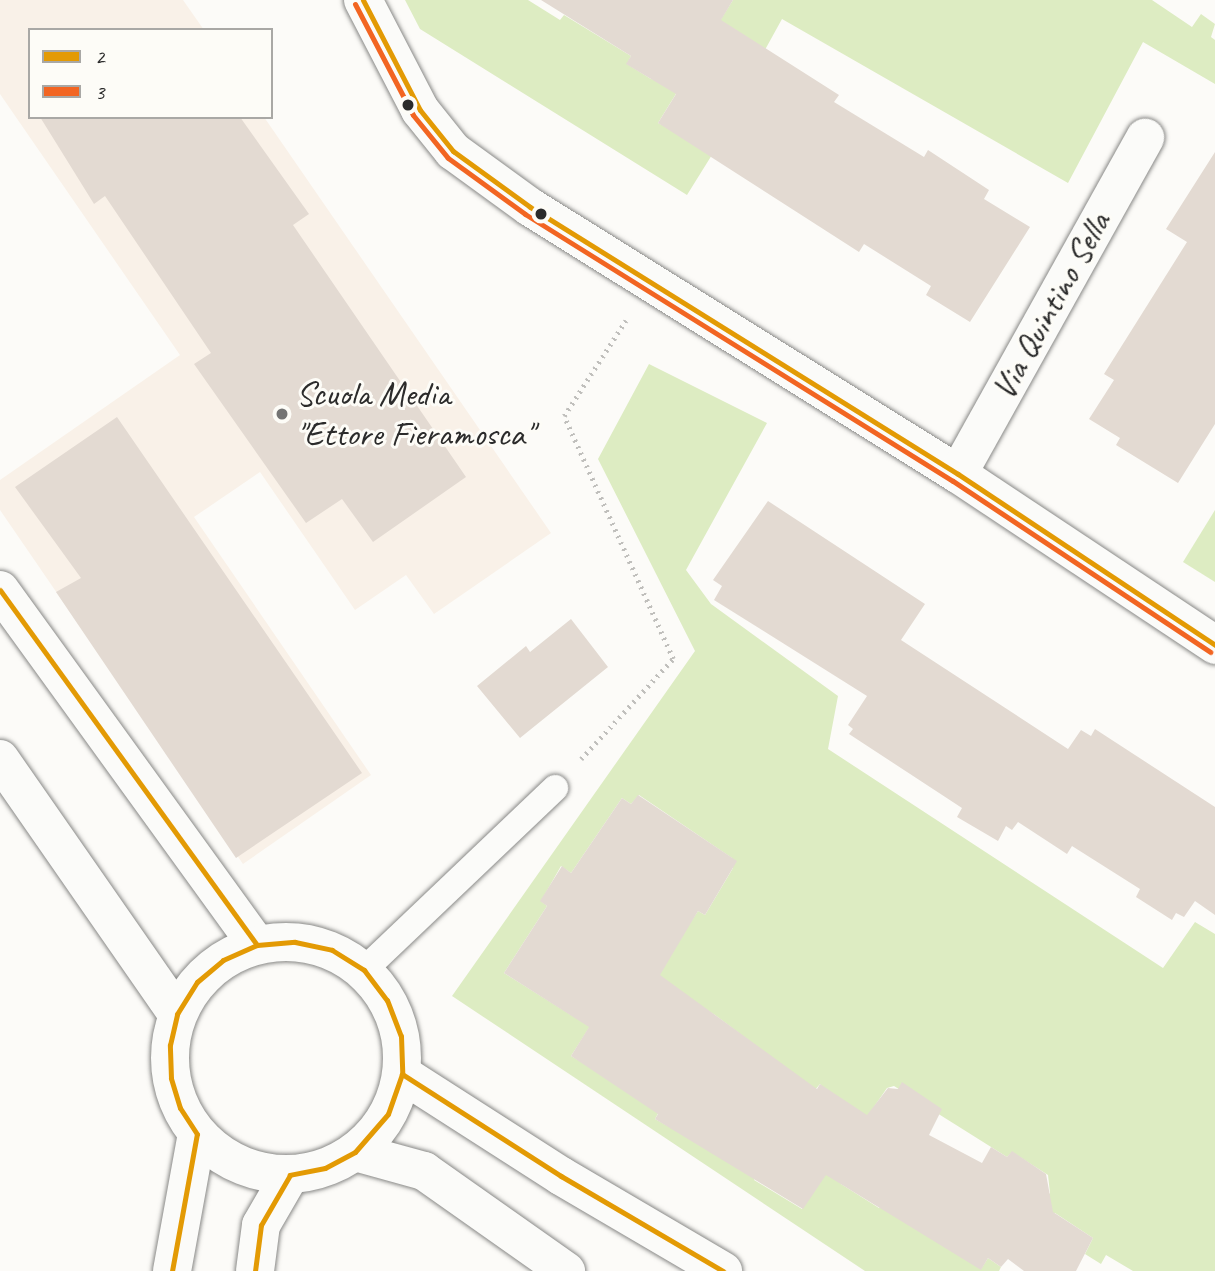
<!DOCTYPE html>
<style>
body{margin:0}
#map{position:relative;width:1215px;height:1271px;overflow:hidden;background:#fcfbf8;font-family:Caveat,sans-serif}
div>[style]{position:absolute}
.built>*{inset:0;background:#f9f1e8}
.green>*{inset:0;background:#ddecc2}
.building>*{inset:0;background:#e3dad2}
.path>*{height:4.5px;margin-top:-2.25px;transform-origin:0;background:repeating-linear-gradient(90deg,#c0bfbc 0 2px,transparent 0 7px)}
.roads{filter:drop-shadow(0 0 2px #898987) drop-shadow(0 0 2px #898987)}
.lane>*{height:26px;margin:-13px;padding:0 13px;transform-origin:13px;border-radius:13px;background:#fbfbf9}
.street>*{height:38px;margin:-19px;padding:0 19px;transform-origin:19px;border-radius:19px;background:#fbfbf9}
.secondary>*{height:38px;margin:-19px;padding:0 19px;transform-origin:19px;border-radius:19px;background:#fbfbf9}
.secondary>.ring{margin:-19px;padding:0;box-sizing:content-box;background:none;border:38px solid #fbfbf9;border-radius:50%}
.bus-1>*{height:5px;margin:-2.5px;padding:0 2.5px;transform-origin:2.5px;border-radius:2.5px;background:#e39a04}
.bus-2>*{height:5px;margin:-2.5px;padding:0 2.5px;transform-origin:2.5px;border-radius:2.5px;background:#f26522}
.dots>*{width:19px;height:19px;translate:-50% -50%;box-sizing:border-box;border:4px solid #fdfcf7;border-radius:50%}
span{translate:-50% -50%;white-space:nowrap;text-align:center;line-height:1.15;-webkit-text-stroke:6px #fdfcf7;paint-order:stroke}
.street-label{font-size:35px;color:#2b2b2b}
.poi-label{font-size:35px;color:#2b2b2b}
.left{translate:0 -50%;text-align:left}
.legend{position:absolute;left:28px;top:28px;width:245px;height:91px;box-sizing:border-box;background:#fdfcf7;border:2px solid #a9a8a5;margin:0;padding:9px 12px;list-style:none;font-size:21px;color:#2b2b2b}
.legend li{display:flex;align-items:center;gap:14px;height:35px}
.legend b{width:35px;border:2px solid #a9a8a5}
</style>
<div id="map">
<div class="built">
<div style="clip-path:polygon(0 0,183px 0,204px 30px,30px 30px,30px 117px,264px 117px,551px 533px,434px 614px,406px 575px,355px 610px,260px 472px,194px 517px,371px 775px,243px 864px,0 510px,0 480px,180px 355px,0 94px)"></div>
</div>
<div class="green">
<div style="clip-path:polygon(405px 0,528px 0,560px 20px,564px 15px,631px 56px,627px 64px,651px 79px,682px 84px,658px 123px,715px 150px,687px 195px,420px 29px)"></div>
<div style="clip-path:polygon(733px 0,1152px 0,1192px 27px,1201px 14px,1215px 24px,1211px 37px,1215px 40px,1215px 84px,1143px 42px,1068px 183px,782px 19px,760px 59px,714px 30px)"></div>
<div style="clip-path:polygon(649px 364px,767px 423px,686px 570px,711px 604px,838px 696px,828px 749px,1163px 968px,1195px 922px,1215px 934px,1215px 1271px,1133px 1271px,1106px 1255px,1101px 1264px,1085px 1254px,1093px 1238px,1055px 1213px,1033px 1215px,1050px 1193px,1048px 1175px,1012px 1152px,1007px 1157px,894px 1086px,887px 1088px,860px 1127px,820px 1084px,815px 1090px,715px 1015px,653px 978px,698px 911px,705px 915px,733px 868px,728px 865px,732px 858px,639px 795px,631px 804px,622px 798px,571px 873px,561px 866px,541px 901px,547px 906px,504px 973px,571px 1015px,594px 1020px,571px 1056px,661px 1108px,655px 1119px,756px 1175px,754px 1180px,802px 1209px,834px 1162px,841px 1184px,879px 1208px,884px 1203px,981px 1269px,988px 1258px,1001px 1267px,999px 1271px,865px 1271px,452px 996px,695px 651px,598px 459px)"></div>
<div style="clip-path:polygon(1215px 510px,1215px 582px,1183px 562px)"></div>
</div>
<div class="building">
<div style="clip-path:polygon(541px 0,733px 0,721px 20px,839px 95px,834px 102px,924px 157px,928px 150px,989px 190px,984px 199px,1030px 227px,970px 322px,926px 295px,931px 286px,864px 244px,859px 252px,658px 123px,676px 94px,626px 64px,631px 56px)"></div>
<div style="clip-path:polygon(40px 117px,240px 117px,309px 214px,293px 225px,466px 477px,373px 542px,342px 499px,306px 523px,194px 364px,211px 353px,105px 196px,94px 204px)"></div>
<div style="clip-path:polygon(1215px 152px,1215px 424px,1178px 483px,1116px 445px,1120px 438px,1089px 419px,1114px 380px,1104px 374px,1187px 242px,1166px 229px)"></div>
<div style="clip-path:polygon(117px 417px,362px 773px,236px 858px,56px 592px,81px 578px,15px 487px)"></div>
<div style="clip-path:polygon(768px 501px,925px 604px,901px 640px,1068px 749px,1081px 730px,1091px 736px,1095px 729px,1215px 807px,1215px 915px,1195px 901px,1184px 917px,1176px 913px,1172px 920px,1136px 897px,1140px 889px,1072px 846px,1067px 854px,1018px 822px,1012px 830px,1006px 826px,998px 841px,957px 817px,962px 808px,849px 734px,853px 729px,848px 725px,867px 696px,714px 600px,722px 586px,713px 580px)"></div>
<div style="clip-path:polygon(571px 619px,608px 667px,520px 738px,477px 686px,526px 646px,530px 652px)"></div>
<div style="clip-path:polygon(638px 795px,737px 861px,705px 915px,698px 911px,660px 975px,817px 1089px,820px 1084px,867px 1115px,888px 1088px,898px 1089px,902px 1082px,942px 1109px,929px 1135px,982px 1163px,991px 1147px,1007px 1157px,1012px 1151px,1046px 1174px,1053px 1212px,1093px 1238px,1076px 1271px,1024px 1271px,1008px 1259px,1001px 1267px,988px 1258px,981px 1270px,826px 1175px,803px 1209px,655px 1119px,658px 1114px,571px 1056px,589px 1027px,504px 973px,547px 906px,540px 901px,562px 866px,571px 873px,622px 798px,631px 804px)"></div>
</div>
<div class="path">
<div style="left:581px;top:759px;width:136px;rotate:-47.4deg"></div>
<div style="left:673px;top:659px;width:266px;rotate:-114.2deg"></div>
<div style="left:564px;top:416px;width:114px;rotate:-57.1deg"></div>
</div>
<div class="roads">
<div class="lane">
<div style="left:364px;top:970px;width:264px;rotate:-43.6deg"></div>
</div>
<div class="street">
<div style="left:363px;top:0;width:124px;rotate:62.6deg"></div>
<div style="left:420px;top:110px;width:53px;rotate:51.2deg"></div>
<div style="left:453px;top:151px;width:95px;rotate:36deg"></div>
<div style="left:530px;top:207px;width:504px;rotate:31.96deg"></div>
<div style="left:958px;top:474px;width:309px;rotate:33.6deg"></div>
<div style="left:958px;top:474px;width:385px;rotate:-60.9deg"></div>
</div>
<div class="secondary">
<div style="left:0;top:590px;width:438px;rotate:54.1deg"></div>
<div style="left:0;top:759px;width:310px;rotate:55.2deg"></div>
<div class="ring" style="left:170px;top:942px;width:194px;height:194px"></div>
<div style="left:402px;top:1074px;width:189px;rotate:32.7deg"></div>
<div style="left:561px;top:1176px;width:188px;rotate:30.4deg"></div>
<div style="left:355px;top:1152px;width:72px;rotate:15.4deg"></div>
<div style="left:424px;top:1171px;width:174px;rotate:35.2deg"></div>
<div style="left:172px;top:1271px;width:139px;rotate:-79.7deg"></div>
<div style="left:255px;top:1271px;width:46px;rotate:-82.6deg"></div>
<div style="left:261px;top:1225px;width:58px;rotate:-59.9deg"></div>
</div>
</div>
<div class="bus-1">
<div style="left:363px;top:0;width:124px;rotate:62.6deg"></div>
<div style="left:420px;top:110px;width:53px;rotate:51.2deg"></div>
<div style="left:453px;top:151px;width:95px;rotate:36deg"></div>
<div style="left:530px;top:207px;width:504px;rotate:31.96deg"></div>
<div style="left:958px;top:474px;width:309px;rotate:33.6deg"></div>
<div style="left:0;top:590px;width:438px;rotate:54.1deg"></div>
<div style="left:402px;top:1074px;width:189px;rotate:32.7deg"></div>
<div style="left:561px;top:1176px;width:188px;rotate:30.4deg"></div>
<div style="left:172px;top:1271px;width:139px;rotate:-79.7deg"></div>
<div style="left:197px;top:1134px;width:31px;rotate:-123deg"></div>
<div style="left:180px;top:1108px;width:31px;rotate:-107deg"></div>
<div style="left:171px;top:1078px;width:33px;rotate:-92deg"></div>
<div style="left:170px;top:1045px;width:32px;rotate:-77deg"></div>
<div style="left:177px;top:1014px;width:38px;rotate:-58deg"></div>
<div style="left:197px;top:982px;width:34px;rotate:-40deg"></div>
<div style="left:223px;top:960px;width:37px;rotate:-24deg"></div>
<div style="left:257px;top:945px;width:38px;rotate:-5deg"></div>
<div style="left:295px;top:942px;width:38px;rotate:12deg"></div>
<div style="left:332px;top:950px;width:38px;rotate:32deg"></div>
<div style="left:364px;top:970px;width:38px;rotate:53deg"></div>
<div style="left:387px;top:1000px;width:39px;rotate:69deg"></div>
<div style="left:401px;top:1036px;width:38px;rotate:88deg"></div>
<div style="left:402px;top:1074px;width:42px;rotate:109.3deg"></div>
<div style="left:388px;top:1114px;width:50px;rotate:131deg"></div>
<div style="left:355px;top:1152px;width:34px;rotate:152deg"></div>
<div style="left:325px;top:1168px;width:36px;rotate:169deg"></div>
<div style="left:290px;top:1175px;width:58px;rotate:120.1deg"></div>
<div style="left:261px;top:1225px;width:46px;rotate:97.4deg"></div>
</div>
<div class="bus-2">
<div style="left:355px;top:4px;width:125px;rotate:62.4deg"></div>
<div style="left:413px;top:115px;width:55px;rotate:50.9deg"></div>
<div style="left:448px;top:158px;width:95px;rotate:36deg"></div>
<div style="left:525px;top:214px;width:504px;rotate:31.96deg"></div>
<div style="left:953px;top:481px;width:309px;rotate:33.6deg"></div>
</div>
<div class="dots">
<div style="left:408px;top:105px;background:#2b2b2b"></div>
<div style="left:541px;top:214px;background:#2b2b2b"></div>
<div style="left:282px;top:414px;background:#747473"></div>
</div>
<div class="street-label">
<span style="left:1051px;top:306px;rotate:-61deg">Via Quintino Sella</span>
</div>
<div class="poi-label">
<span class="left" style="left:296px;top:414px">Scuola Media<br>"Ettore Fieramosca"</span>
</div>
<ul class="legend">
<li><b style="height:9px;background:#e39a04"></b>2</li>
<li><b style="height:9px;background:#f26522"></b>3</li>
</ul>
</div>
